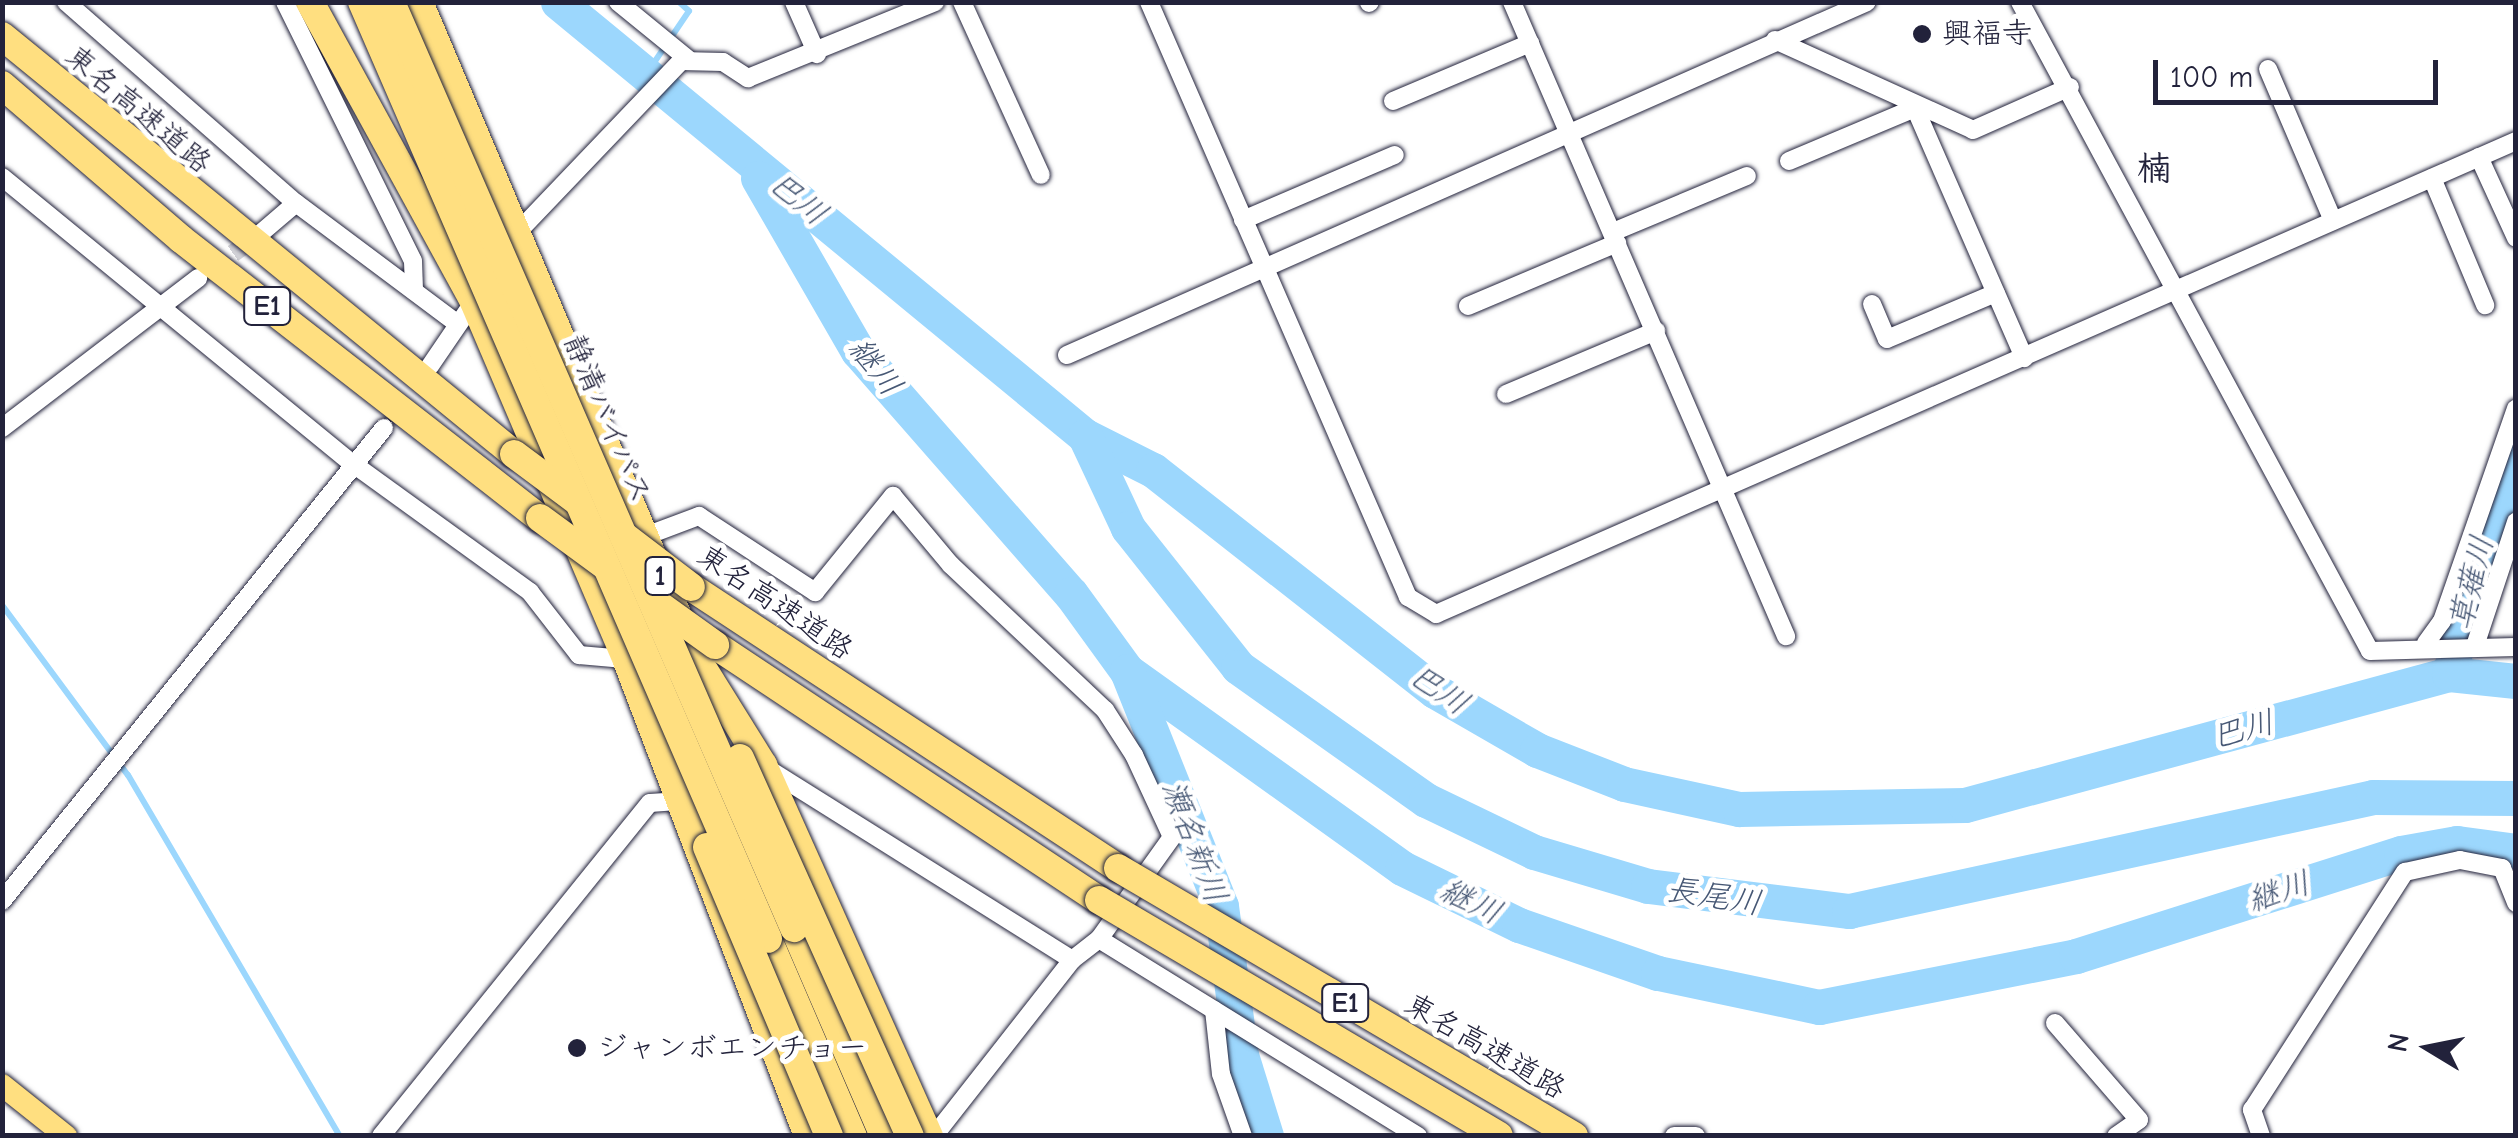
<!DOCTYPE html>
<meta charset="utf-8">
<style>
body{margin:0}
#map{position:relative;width:2518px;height:1138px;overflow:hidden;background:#fff;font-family:"Comic Neue","Klee One",sans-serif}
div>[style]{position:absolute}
.stream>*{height:6px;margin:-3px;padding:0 3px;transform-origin:3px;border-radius:3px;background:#9cd7fd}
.river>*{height:35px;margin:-17.5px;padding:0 17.5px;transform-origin:17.5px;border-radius:17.5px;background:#9cd7fd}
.minor-tunnel>*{height:18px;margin-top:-9px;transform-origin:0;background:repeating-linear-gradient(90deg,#d3d3d8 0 18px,transparent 0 27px)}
.roads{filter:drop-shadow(0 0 2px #22223b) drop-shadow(0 0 2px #22223b)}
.minor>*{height:18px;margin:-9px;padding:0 9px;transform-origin:9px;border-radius:9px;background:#fff}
.major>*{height:22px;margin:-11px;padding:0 11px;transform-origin:11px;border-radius:11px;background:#ffdf80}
.highway>*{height:28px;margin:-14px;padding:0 14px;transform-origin:14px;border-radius:14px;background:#ffdf80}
.bridges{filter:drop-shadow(0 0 2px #22223b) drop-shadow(0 0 2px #22223b)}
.highway-bridge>*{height:28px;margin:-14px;padding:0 14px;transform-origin:14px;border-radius:14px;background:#ffdf80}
.dots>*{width:28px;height:28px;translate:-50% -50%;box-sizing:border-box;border:5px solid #fff;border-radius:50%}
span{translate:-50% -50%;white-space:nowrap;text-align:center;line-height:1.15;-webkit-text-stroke:10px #fff;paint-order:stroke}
.shield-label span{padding:2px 8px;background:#fff;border:2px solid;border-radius:8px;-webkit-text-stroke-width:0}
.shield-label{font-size:28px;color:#22223b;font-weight:700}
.poi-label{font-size:30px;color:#22223b}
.left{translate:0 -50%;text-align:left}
.street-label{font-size:30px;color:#22223b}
.water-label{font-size:32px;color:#475875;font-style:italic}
.quarter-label{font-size:35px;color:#22223b;font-weight:700}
.frame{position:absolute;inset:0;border:5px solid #22223b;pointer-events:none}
.north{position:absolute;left:2378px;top:998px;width:100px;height:100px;-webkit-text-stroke:8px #fff;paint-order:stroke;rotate:280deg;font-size:28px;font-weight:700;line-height:40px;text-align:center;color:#22223b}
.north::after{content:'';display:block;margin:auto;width:35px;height:45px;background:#22223b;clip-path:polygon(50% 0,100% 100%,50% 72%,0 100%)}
.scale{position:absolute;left:2153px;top:60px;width:285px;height:45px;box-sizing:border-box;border:5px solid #22223b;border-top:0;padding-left:12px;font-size:30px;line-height:35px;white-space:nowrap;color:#22223b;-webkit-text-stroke:8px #fff;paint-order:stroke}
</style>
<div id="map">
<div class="stream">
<div style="left:647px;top:73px;width:75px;rotate:-55.9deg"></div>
<div style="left:689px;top:11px;width:13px;rotate:-138deg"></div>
<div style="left:2px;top:605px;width:212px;rotate:53.5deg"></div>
<div style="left:128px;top:775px;width:419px;rotate:59.6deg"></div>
</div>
<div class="river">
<div style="left:558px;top:2px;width:683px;rotate:39.47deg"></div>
<div style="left:1085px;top:436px;width:76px;rotate:26.6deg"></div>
<div style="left:1153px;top:470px;width:358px;rotate:38.1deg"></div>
<div style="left:1435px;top:691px;width:118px;rotate:30deg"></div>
<div style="left:1537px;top:750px;width:93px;rotate:21.3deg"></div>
<div style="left:1624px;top:784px;width:118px;rotate:12.3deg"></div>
<div style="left:1739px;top:809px;width:226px;rotate:-1deg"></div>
<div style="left:1965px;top:805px;width:501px;rotate:-15.14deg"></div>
<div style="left:2449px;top:674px;width:67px;rotate:6deg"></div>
<div style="left:758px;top:178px;width:200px;rotate:60deg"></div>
<div style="left:858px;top:351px;width:323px;rotate:48.8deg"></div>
<div style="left:1071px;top:594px;width:95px;rotate:54deg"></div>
<div style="left:1127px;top:671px;width:338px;rotate:35.6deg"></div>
<div style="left:1402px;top:868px;width:130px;rotate:26deg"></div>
<div style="left:1519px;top:925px;width:147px;rotate:19.1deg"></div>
<div style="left:1658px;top:973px;width:165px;rotate:11.9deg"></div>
<div style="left:1819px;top:1007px;width:262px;rotate:-11.2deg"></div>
<div style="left:2076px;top:956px;width:341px;rotate:-17.6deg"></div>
<div style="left:2401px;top:853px;width:57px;rotate:-10.1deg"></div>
<div style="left:2457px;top:843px;width:60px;rotate:7.7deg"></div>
<div style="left:1085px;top:436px;width:102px;rotate:64.9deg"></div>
<div style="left:1128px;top:528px;width:177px;rotate:51.6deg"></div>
<div style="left:1238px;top:667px;width:230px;rotate:35.3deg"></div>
<div style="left:1426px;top:800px;width:120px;rotate:25.7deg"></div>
<div style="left:1534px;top:852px;width:119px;rotate:16.6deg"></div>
<div style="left:1648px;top:886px;width:203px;rotate:7.1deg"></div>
<div style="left:1849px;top:911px;width:536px;rotate:-12.27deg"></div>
<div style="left:2373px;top:797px;width:143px;rotate:0.4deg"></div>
<div style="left:1127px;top:671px;width:253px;rotate:68.2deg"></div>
<div style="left:1221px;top:906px;width:150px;rotate:82.4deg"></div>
<div style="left:1241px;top:1055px;width:85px;rotate:72.8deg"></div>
<div style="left:2449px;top:674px;width:247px;rotate:-74.3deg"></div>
</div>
<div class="minor-tunnel">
<div style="left:211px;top:269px;width:59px;rotate:-35.3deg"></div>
</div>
<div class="roads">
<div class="minor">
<div style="left:66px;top:2px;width:305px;rotate:41.2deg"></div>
<div style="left:296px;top:203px;width:202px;rotate:36.8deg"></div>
<div style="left:285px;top:2px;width:289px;rotate:63.7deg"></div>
<div style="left:413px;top:261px;width:30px;rotate:88deg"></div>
<div style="left:618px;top:2px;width:90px;rotate:39.2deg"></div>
<div style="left:794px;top:2px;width:57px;rotate:66.1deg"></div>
<div style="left:962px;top:2px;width:190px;rotate:65.5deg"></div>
<div style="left:1149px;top:2px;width:649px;rotate:66.48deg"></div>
<div style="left:1408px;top:597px;width:33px;rotate:31deg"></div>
<div style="left:1436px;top:614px;width:1179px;rotate:-23.65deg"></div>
<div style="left:1512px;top:2px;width:691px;rotate:66.63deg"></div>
<div style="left:2020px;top:2px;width:737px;rotate:61.66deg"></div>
<div style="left:2370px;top:651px;width:146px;rotate:-1.6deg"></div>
<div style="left:1369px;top:3px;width:1px;rotate:-45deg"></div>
<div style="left:1775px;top:40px;width:217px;rotate:24.4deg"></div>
<div style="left:1973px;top:130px;width:106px;rotate:-23.9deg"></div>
<div style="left:2268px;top:69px;width:165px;rotate:66.8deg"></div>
<div style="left:1393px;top:101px;width:149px;rotate:-22.9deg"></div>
<div style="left:2479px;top:157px;width:89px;rotate:65.4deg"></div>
<div style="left:1789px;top:161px;width:137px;rotate:-22.8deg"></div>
<div style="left:1915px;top:108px;width:273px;rotate:66.4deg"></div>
<div style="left:2px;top:177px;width:452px;rotate:39.3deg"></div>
<div style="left:352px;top:463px;width:220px;rotate:35.9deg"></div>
<div style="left:530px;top:592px;width:80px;rotate:52.1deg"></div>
<div style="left:579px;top:655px;width:57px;rotate:5deg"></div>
<div style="left:2432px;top:178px;width:138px;rotate:67.3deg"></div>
<div style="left:1243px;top:220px;width:165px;rotate:-23.2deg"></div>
<div style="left:1613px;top:232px;width:145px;rotate:-22.7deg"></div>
<div style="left:261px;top:233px;width:46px;rotate:-40.6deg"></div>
<div style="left:514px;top:236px;width:242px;rotate:-46.3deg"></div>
<div style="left:681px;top:61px;width:42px;rotate:1.4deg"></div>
<div style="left:723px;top:62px;width:30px;rotate:33deg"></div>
<div style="left:748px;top:78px;width:202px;rotate:-22.1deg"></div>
<div style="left:1872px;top:304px;width:38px;rotate:67deg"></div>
<div style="left:1887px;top:339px;width:118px;rotate:-22.9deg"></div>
<div style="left:1468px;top:306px;width:162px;rotate:-22.9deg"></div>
<div style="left:1067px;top:355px;width:874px;rotate:-23.81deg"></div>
<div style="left:430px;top:366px;width:83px;rotate:-55.7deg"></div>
<div style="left:1506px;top:394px;width:163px;rotate:-22.8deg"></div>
<div style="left:2px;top:428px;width:247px;rotate:-37.4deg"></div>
<div style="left:643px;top:537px;width:60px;rotate:-20.6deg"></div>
<div style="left:699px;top:516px;width:139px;rotate:33.2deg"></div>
<div style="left:815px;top:592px;width:124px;rotate:-50.9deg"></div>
<div style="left:893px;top:496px;width:90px;rotate:50deg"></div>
<div style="left:951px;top:565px;width:212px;rotate:43.3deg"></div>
<div style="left:1105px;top:710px;width:54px;rotate:57.2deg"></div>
<div style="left:1134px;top:755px;width:90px;rotate:65.1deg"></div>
<div style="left:1172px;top:837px;width:125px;rotate:125.6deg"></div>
<div style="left:2426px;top:643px;width:27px;rotate:-54deg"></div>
<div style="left:2442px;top:621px;width:225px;rotate:-70.8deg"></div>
<div style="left:2475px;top:646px;width:131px;rotate:-71.7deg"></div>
<div style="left:768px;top:769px;width:359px;rotate:32.1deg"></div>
<div style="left:2px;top:901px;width:608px;rotate:-51.08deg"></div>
<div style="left:1214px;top:1010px;width:64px;rotate:83.8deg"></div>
<div style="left:1221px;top:1074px;width:66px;rotate:70.5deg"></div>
<div style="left:2055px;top:1023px;width:128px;rotate:49.1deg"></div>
<div style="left:2139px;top:1120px;width:28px;rotate:145deg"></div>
<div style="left:381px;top:1136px;width:428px;rotate:-51.1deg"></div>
<div style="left:650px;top:803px;width:27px;rotate:-4deg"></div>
<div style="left:934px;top:1136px;width:224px;rotate:-51.9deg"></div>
<div style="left:1072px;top:960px;width:34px;rotate:-38deg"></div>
<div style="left:1099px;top:939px;width:375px;rotate:31.7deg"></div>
<div style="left:1674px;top:1136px;width:22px"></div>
<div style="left:2261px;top:1136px;width:28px;rotate:-109deg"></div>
<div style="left:2252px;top:1110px;width:283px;rotate:-57.3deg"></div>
<div style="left:2405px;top:872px;width:56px;rotate:-12.3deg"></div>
<div style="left:2460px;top:860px;width:43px;rotate:10.8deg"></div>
<div style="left:2502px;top:868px;width:38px;rotate:68deg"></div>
</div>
<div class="major">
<div style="left:2px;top:1085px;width:82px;rotate:38.6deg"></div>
</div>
<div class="highway">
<div style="left:310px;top:2px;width:342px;rotate:61.3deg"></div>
<div style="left:474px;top:302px;width:390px;rotate:66.9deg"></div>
<div style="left:627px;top:661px;width:508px;rotate:69.14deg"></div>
<div style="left:419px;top:2px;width:708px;rotate:67.13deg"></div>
<div style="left:694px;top:654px;width:131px;rotate:58.1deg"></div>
<div style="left:763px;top:765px;width:406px;rotate:65.9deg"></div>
<div style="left:2px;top:36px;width:661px;rotate:39.23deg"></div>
<div style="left:2px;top:85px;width:236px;rotate:40.7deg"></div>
<div style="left:181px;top:239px;width:455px;rotate:37.9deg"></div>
<div style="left:691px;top:587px;width:511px;rotate:33.35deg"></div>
<div style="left:715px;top:645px;width:461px;rotate:33.6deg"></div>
<div style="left:794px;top:928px;width:227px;rotate:66.6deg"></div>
<div style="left:768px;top:939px;width:215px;rotate:66.7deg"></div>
</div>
</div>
<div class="bridges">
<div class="highway-bridge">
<div style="left:362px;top:2px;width:1021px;rotate:66.57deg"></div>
<div style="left:391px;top:2px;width:1010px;rotate:66.48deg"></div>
<div style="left:514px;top:454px;width:79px;rotate:36.7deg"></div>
<div style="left:540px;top:518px;width:79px;rotate:36.3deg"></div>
<div style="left:624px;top:536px;width:84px;rotate:37.3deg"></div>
<div style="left:651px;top:599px;width:79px;rotate:35.7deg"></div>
<div style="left:740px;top:758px;width:414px;rotate:65.8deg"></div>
<div style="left:707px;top:847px;width:314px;rotate:67.1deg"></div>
<div style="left:1118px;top:868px;width:529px;rotate:30.44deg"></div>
<div style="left:1099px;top:900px;width:464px;rotate:30.5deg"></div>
</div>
</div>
<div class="dots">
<div style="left:1922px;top:34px;background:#22223b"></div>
<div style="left:577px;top:1048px;background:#22223b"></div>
</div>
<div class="shield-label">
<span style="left:267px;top:306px">E1</span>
<span style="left:660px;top:576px">1</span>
<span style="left:1345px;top:1003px">E1</span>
</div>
<div class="poi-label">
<span class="left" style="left:1942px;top:34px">興福寺</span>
<span class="left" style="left:597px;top:1048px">ジャンボエンチョー</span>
</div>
<div class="street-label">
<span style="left:138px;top:110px;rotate:40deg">東名高速道路</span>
<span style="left:607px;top:419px;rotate:67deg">静清バイパス</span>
<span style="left:775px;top:603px;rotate:34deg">東名高速道路</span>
<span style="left:1485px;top:1047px;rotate:30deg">東名高速道路</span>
</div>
<div class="water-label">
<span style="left:798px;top:199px;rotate:39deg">巴川</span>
<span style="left:875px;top:367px;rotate:52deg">継川</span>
<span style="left:2472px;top:583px;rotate:-76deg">草薙川</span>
<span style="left:1439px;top:690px;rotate:34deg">巴川</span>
<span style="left:2243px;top:730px;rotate:-15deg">巴川</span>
<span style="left:1194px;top:842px;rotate:69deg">瀬名新川</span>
<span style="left:2279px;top:892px;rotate:-18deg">継川</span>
<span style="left:1714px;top:897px;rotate:9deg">長尾川</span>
<span style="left:1471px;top:902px;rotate:26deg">継川</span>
</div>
<div class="quarter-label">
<span style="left:2154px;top:169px">楠</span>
</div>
<div class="frame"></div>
<div class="north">N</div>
<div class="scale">100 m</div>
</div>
